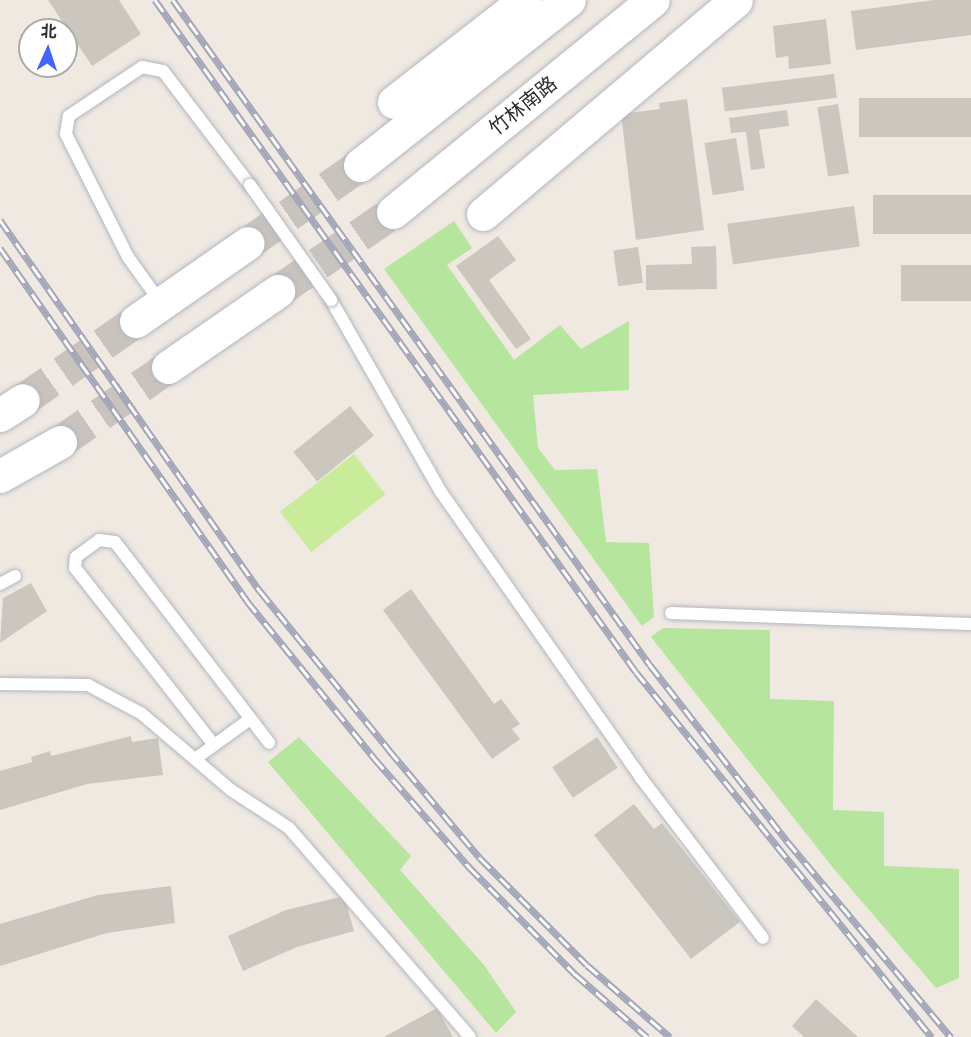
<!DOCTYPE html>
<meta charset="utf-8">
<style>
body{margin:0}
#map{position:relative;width:971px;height:1037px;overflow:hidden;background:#efe9e1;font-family:Raleway,"Noto Sans SC",sans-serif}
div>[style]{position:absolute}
.green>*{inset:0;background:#b6e59e}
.pitch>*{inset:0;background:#c9ec9a;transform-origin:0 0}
.building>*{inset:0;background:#cbc7bf;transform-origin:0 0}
.secondary-tunnel>*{height:33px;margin-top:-16.5px;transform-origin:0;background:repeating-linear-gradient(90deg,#c8c4bd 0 33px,transparent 0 49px)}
.roads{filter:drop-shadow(0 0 2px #b4b7c1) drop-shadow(0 0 2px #b4b7c1)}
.service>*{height:12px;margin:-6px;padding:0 6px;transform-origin:6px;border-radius:6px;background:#fff}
.secondary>*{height:33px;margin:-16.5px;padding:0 16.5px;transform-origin:16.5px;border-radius:16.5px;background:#fff}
.rail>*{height:7px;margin-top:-3.5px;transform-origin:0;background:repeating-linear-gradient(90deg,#fff 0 14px,#a3a6b8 0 28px);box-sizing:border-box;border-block:2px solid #a3a6b8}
.bridges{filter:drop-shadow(0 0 2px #b4b7c1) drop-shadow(0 0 2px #b4b7c1)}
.service-bridge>*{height:12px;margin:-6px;padding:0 6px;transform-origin:6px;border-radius:6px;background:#fff}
span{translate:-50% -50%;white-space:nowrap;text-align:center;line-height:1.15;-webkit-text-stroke:6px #fff;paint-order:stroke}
.street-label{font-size:20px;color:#2e2e2e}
.north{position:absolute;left:18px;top:18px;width:60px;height:60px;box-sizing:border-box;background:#fff;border:2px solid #ababab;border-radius:50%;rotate:3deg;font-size:16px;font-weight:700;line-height:24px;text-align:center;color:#2e2e2e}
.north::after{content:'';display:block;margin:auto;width:21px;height:27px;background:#4264fb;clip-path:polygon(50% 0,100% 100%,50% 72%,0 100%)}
</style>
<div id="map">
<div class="green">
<div style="clip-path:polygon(454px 221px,472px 248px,447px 265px,514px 360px,560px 325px,581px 349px,629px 321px,629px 390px,533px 395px,538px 448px,555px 470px,597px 469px,606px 542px,649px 543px,654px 617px,642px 626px,384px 269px)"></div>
<div style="clip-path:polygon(663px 628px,770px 630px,770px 699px,834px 701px,833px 810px,884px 812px,884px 866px,959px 869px,959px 978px,936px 988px,834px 869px,651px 637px)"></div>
<div style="clip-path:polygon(299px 737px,411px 856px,400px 870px,484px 965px,516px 1012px,496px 1033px,268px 762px)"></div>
</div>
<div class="pitch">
<div style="left:354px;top:454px;width:51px;height:94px;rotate:52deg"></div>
</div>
<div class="building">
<div style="clip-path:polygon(48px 0,119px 0,141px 34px,92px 66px)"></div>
<div style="clip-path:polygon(934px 0,971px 0,971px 35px,856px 50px,851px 11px)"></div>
<div style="clip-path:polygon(826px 19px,831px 64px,789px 69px,788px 56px,776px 58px,773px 26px)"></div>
<div style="left:834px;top:74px;width:24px;height:113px;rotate:83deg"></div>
<div style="left:971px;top:98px;width:39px;height:112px;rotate:90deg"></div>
<div style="clip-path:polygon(687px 99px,704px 230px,636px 240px,621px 114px,660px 109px,659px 103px)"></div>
<div style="left:838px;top:104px;width:70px;height:21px;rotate:81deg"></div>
<div style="clip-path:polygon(787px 110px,789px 126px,759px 130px,765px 168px,751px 170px,746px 132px,731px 133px,729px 118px)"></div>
<div style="left:736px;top:138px;width:53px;height:32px;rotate:81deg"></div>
<div style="left:971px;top:195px;width:39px;height:98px;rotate:90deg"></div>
<div style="left:854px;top:206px;width:41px;height:128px;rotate:82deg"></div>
<div style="clip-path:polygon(498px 236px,516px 260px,489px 280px,531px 339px,516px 349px,456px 266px)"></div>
<div style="clip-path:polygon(716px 246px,717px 289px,646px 290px,646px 265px,692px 264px,691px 247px)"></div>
<div style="left:638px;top:247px;width:36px;height:25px;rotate:82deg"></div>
<div style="left:971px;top:265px;width:36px;height:70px;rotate:90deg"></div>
<div style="left:350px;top:406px;width:38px;height:73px;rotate:51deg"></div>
<div style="clip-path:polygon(31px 583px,47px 611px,0 643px,3px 598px)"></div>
<div style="clip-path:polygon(411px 589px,494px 704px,501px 699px,520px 724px,512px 729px,520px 739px,492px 759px,383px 610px)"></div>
<div style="clip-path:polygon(131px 736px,132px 742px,158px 738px,163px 775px,87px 784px,0 810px,0 771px,32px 762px,31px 757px,50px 751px,51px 756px)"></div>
<div style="left:597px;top:737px;width:37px;height:54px;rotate:56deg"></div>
<div style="clip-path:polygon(634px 804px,654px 829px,662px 823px,740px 922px,691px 959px,594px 835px)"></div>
<div style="clip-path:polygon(171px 886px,175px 923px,107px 933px,0 966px,0 924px,98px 895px)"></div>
<div style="clip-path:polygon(344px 896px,354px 931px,297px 947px,243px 971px,228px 936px,286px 910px)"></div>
<div style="clip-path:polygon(816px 999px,858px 1037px,804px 1037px,792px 1026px)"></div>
<div style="clip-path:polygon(437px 1008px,453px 1037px,384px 1037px)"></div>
</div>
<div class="secondary-tunnel">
<div style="left:248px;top:243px;width:136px;rotate:-34.9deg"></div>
<div style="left:278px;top:291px;width:140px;rotate:-34.5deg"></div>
<div style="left:23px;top:400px;width:138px;rotate:-35deg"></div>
<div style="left:60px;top:442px;width:131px;rotate:-34.8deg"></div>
</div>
<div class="roads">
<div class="service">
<div style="left:331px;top:300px;width:221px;rotate:60.2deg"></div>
<div style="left:441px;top:492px;width:349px;rotate:55deg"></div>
<div style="left:641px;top:778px;width:201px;rotate:52.7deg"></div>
<div style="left:161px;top:303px;width:57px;rotate:-125.7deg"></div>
<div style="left:128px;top:257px;width:138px;rotate:-116.8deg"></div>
<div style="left:66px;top:134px;width:18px;rotate:-81deg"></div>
<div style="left:69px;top:116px;width:88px;rotate:-33.9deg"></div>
<div style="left:142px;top:67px;width:21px;rotate:11deg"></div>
<div style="left:163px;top:71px;width:143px;rotate:52.7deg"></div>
<div style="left:0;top:584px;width:17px;rotate:-28deg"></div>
<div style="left:671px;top:613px;width:300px;rotate:2.1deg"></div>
<div style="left:0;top:684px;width:88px;rotate:0.7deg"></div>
<div style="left:88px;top:685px;width:61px;rotate:28.2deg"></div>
<div style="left:142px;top:714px;width:117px;rotate:40.5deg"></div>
<div style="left:231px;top:790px;width:69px;rotate:33.2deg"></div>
<div style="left:289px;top:828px;width:276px;rotate:49.1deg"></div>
<div style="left:214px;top:745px;width:225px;rotate:-128.1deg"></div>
<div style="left:75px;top:568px;width:11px;rotate:-85deg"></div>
<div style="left:76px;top:557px;width:29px;rotate:-36deg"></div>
<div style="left:99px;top:540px;width:16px;rotate:7deg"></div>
<div style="left:115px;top:542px;width:253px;rotate:52.5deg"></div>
<div style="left:195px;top:759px;width:68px;rotate:-36deg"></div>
</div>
<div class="secondary">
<div style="left:394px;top:102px;width:166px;rotate:-37.9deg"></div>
<div style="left:360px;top:165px;width:266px;rotate:-38.3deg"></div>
<div style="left:393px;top:212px;width:335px;rotate:-39.2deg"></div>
<div style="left:483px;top:214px;width:331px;rotate:-40.2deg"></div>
<div style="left:136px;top:321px;width:136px;rotate:-34.9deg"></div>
<div style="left:168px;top:367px;width:134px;rotate:-34.6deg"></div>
<div style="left:0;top:415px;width:27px;rotate:-33deg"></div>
<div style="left:0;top:476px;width:69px;rotate:-29.5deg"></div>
</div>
</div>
<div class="rail">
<div style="left:155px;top:0;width:826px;rotate:54.41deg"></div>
<div style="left:636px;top:672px;width:470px;rotate:51deg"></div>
<div style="left:173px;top:0;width:818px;rotate:54.35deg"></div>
<div style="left:650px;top:665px;width:223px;rotate:52.1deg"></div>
<div style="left:787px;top:841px;width:256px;rotate:50.1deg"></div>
<div style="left:0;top:220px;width:453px;rotate:55deg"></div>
<div style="left:260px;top:591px;width:205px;rotate:50.9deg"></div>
<div style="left:389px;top:750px;width:141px;rotate:49.9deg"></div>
<div style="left:480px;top:858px;width:151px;rotate:45deg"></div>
<div style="left:587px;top:965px;width:110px;rotate:40.9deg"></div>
<div style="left:0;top:248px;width:431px;rotate:55deg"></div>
<div style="left:247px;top:601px;width:202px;rotate:51deg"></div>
<div style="left:374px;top:758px;width:145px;rotate:48.9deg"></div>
<div style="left:469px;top:867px;width:151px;rotate:45.3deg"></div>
<div style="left:575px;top:974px;width:96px;rotate:41.2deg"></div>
</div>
<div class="bridges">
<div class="service-bridge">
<div style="left:250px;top:185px;width:141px;rotate:54.8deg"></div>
</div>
</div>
<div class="street-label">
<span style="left:523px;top:106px;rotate:-39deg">竹林南路</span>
</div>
<div class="north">北</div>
</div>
